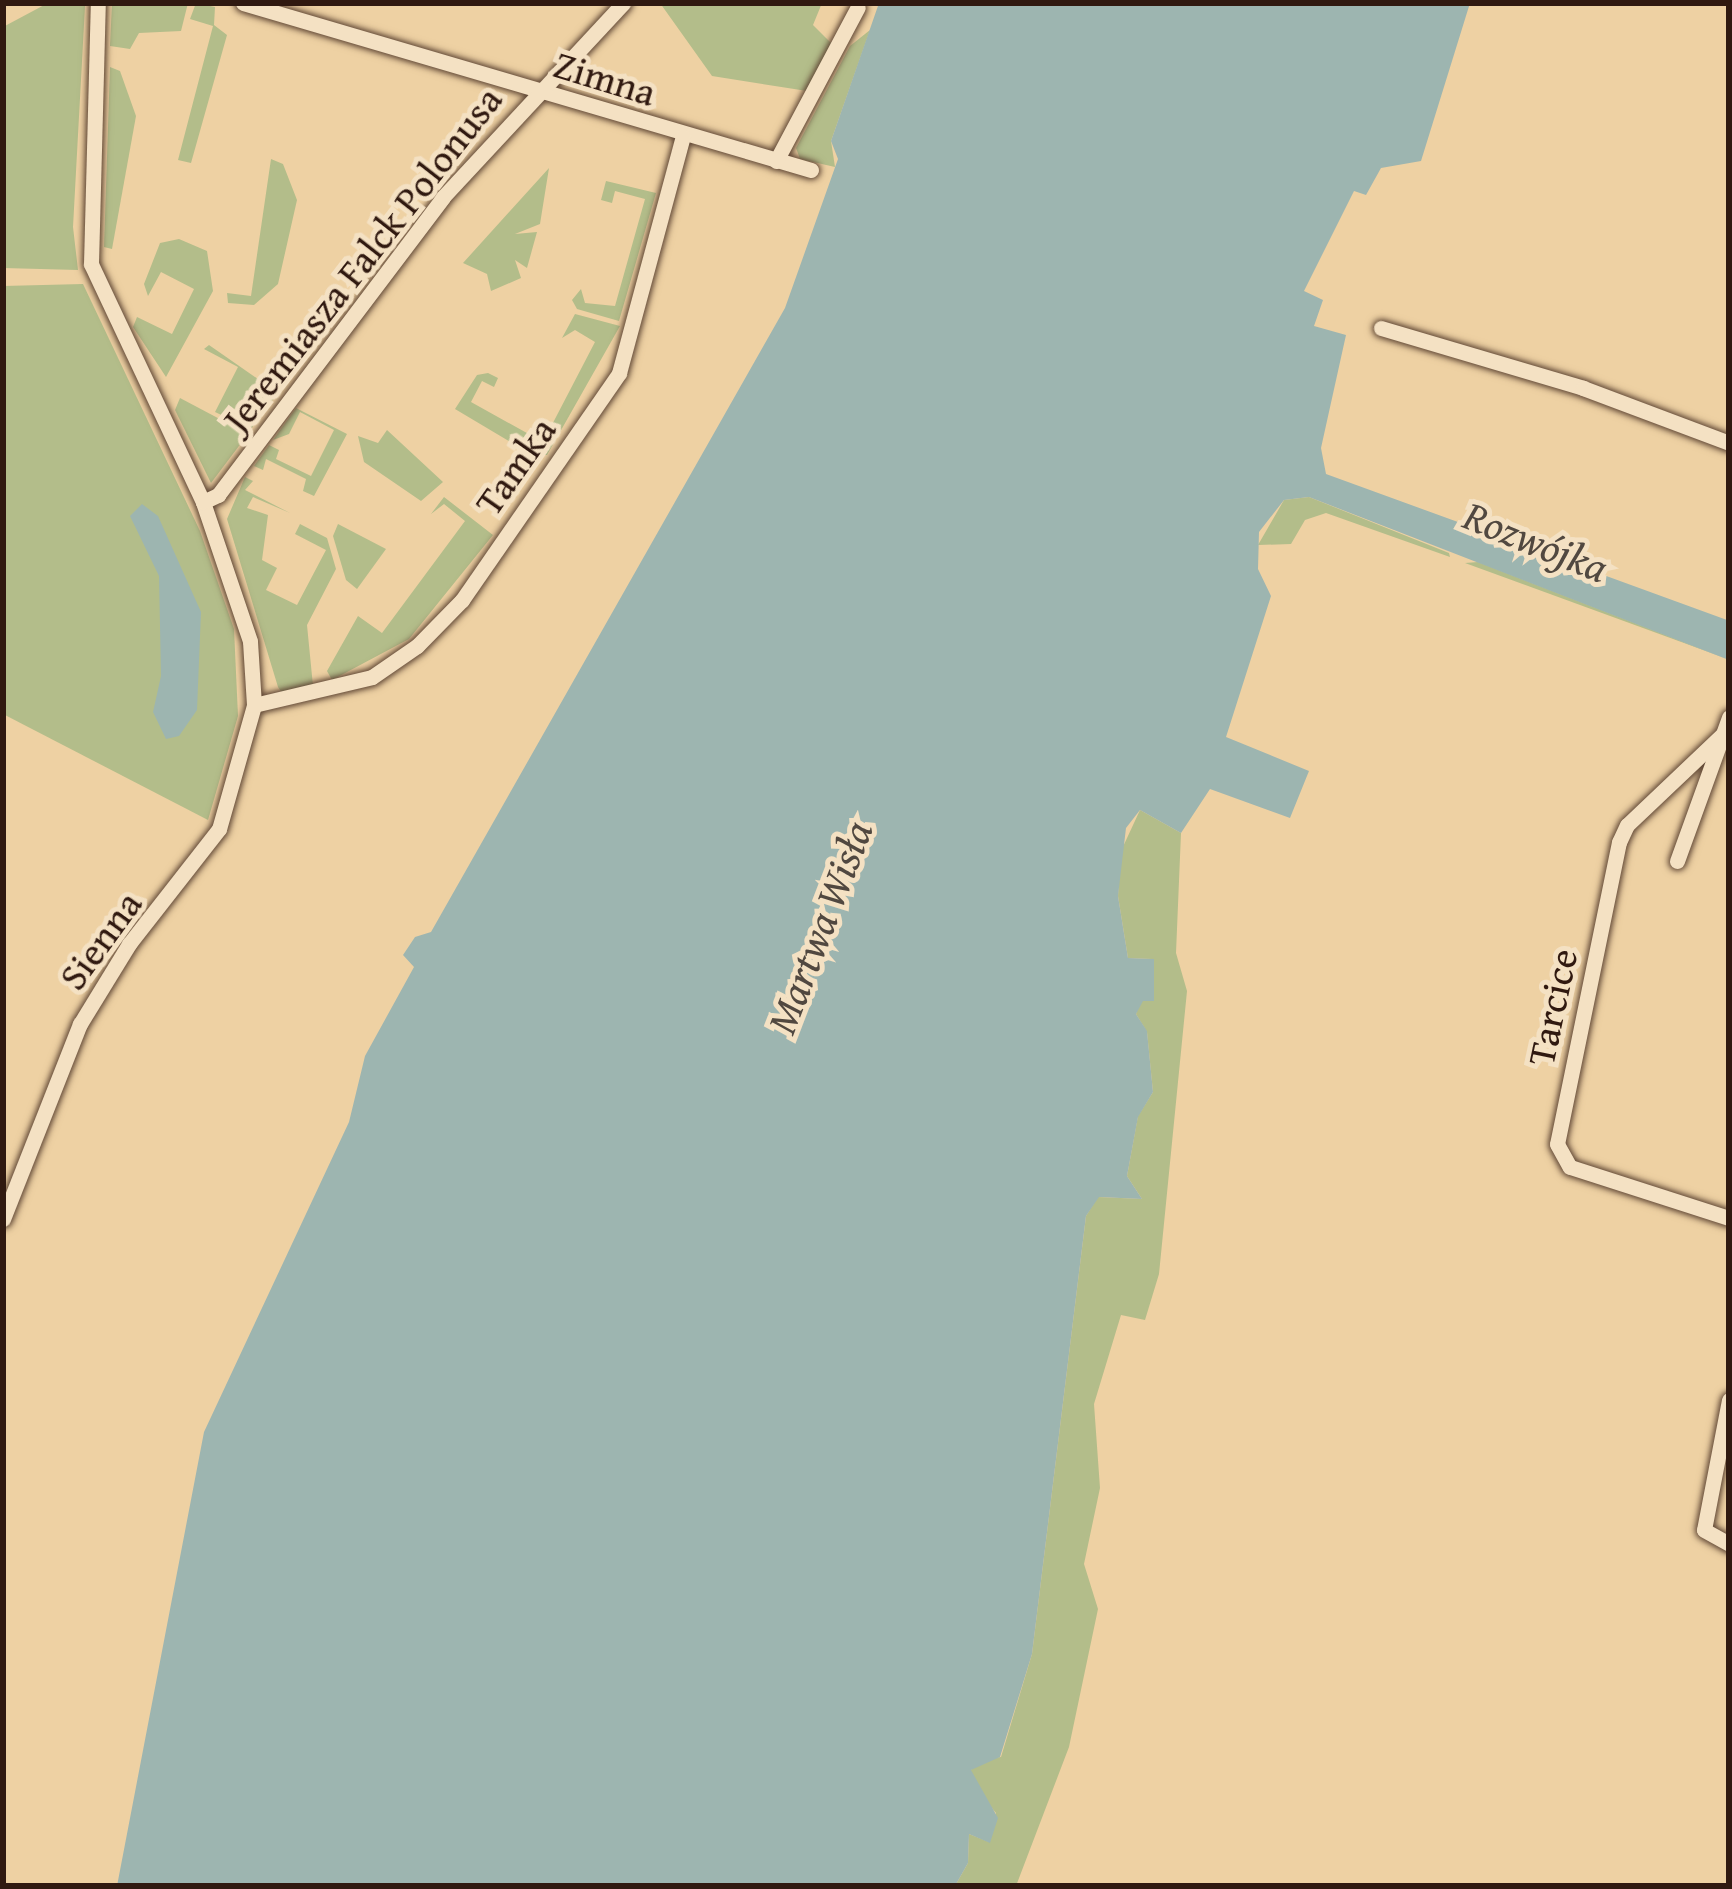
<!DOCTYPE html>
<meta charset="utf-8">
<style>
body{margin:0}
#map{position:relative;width:1732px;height:1889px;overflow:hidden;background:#eed1a3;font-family:"Gentium Book Plus",serif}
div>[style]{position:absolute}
.green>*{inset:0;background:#b3bd8a}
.water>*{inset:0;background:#9db5b0}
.roads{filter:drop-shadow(0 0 3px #604735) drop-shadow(0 0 3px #604735)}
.minor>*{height:15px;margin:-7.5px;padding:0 7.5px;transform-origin:7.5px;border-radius:7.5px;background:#f4e1c3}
span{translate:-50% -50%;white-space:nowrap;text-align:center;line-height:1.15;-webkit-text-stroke:10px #f4e1c3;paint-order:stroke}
.street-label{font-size:39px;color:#301910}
.water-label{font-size:42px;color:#514840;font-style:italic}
.frame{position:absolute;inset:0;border:6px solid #301910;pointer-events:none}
</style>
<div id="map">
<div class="green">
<div style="clip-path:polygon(48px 3px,85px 6px,73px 227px,78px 270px,3px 268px,3px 27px)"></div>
<div style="clip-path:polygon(112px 3px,188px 3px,181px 31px,139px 33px,130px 49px,110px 46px)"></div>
<div style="clip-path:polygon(196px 3px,215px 7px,214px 25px,227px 35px,191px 163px,178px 160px,213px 26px,190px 19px)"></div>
<div style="clip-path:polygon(660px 3px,822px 3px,813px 25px,833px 45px,807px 91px,712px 76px)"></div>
<div style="clip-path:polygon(870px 30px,831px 141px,835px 167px,800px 159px,796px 148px,850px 46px)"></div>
<div style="clip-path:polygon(110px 67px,120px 71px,136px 116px,112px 249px,104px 247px)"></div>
<div style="clip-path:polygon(271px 159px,283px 164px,297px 200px,278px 284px,254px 305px,228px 303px,227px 293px,251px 296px)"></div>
<div style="clip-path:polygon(549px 168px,540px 224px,515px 234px,537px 232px,527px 268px,515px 260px,521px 278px,491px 291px,487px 274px,463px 263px)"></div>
<div style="clip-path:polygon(606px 181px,656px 193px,619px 321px,577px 309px,572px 300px,581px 289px,585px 303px,615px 306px,645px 199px,615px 191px,612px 203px,601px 200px)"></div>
<div style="clip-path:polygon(179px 239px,207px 251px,213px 291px,166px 377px,133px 327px,137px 317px,172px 334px,194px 289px,161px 272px,148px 296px,144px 284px,160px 243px)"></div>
<div style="clip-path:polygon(83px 284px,200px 531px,234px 629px,238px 716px,208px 820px,3px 714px,3px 286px)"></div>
<div style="clip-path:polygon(575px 314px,620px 326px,547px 455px,532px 455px,455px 409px,477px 375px,488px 373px,498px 378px,494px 387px,482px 381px,471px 402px,543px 442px,595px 342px,575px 330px,562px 338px)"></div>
<div style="clip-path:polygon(209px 345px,278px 393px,251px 429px,215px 412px,238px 367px,204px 349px)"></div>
<div style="clip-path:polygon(180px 398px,248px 434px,211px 483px,175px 410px)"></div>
<div style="clip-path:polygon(296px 408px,347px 434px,314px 496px,303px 491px,306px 479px,266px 459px,263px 470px,254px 466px,269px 445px,279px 450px,276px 459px,311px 476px,334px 430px,300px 412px,289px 434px,273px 440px)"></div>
<div style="clip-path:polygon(387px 430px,443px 482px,421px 501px,364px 462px,358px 436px,378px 443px)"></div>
<div style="clip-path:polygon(245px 477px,253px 481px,245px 490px,290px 513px,253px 497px,247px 508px,268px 515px,262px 560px,277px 568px,266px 590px,297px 605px,326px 550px,295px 534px,300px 524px,327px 538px,336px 569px,307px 625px,313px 686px,282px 693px,278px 687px,227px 519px)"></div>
<div style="clip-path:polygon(444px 497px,493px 535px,409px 639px,332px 680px,327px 671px,358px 616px,382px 633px,465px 521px,444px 504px,431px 514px)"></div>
<div style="clip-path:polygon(1309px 497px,1449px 553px,1450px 557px,1326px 513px,1305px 520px,1291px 544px,1258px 545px,1284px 500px)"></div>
<div style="clip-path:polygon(338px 524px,386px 549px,357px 589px,346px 580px,333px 536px)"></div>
<div style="clip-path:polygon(1478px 562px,1725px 658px,1465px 563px)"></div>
<div style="clip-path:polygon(1140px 810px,1181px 833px,1176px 953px,1187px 991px,1159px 1274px,1145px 1320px,1121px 1315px,1094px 1404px,1100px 1488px,1084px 1564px,1098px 1609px,1069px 1747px,1016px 1886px,955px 1886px,968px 1863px,969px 1834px,989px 1842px,996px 1813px,971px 1783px,971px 1770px,977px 1760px,1001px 1757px,1032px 1654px,1086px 1216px,1098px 1197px,1142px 1199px,1127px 1176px,1138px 1116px,1153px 1092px,1147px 1032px,1136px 1014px,1152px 959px,1128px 958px,1118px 896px,1121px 851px)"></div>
</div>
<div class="water">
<div style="clip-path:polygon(879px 3px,1470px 3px,1421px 161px,1381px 168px,1366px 195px,1354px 191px,1304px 291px,1323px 300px,1314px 326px,1346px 335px,1321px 448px,1326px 474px,1727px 620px,1729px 660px,1309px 497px,1284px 500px,1259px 532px,1258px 569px,1271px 596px,1226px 737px,1309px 771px,1290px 818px,1210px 789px,1181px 833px,1140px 810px,1126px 828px,1118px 896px,1128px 958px,1154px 959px,1154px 1001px,1143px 1001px,1136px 1014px,1147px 1031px,1153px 1092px,1138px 1117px,1127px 1176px,1142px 1199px,1099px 1197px,1086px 1216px,1032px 1654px,1000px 1757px,971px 1770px,998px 1818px,990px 1843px,969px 1834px,968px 1863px,955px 1886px,117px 1886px,204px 1432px,349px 1122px,365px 1056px,414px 967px,403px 955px,415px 937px,431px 932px,785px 308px,838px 159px,831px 141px)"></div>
<div style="clip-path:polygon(142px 504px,158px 516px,201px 612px,197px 710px,179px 736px,166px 739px,153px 712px,161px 676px,159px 576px,130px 516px)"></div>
</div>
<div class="roads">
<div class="minor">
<div style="left:243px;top:3px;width:592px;rotate:16.38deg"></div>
<div style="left:776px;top:161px;width:174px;rotate:-62deg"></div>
<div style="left:1381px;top:328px;width:211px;rotate:16.5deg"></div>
<div style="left:1583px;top:388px;width:156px;rotate:20.6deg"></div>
<div style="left:203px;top:502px;width:17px;rotate:-25deg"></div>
<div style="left:218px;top:495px;width:373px;rotate:-52.9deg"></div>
<div style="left:443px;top:197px;width:265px;rotate:-47.1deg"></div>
<div style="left:254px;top:705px;width:121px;rotate:-13.3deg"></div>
<div style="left:372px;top:677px;width:55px;rotate:-34.6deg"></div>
<div style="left:417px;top:646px;width:64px;rotate:-45.6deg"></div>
<div style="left:462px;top:600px;width:276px;rotate:-55.3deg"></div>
<div style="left:619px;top:373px;width:245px;rotate:-74.9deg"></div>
<div style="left:1723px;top:734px;width:132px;rotate:136.5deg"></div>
<div style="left:1627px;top:825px;width:19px;rotate:115deg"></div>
<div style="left:1619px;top:842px;width:308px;rotate:101.6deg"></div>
<div style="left:1557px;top:1144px;width:26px;rotate:61deg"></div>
<div style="left:1570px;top:1167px;width:167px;rotate:17.8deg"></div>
<div style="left:1677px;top:861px;width:153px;rotate:-70.1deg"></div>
<div style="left:3px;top:1219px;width:210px;rotate:-68.5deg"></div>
<div style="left:80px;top:1024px;width:94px;rotate:-58.5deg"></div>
<div style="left:129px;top:944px;width:146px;rotate:-52deg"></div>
<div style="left:219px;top:829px;width:129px;rotate:-74.2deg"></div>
<div style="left:254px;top:705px;width:64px;rotate:-93.6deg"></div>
<div style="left:250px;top:641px;width:147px;rotate:-108.7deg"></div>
<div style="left:203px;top:502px;width:263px;rotate:-115.2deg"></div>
<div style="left:91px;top:264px;width:261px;rotate:-88.5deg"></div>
<div style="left:1729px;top:1400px;width:132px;rotate:100.9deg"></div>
<div style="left:1704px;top:1530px;width:29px;rotate:29deg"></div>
</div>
</div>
<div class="street-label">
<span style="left:605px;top:78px;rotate:17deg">Zimna</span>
<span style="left:362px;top:259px;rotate:-52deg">Jeremiasza Falck Polonusa</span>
<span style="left:515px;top:466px;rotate:-55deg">Tamka</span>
<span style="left:100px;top:940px;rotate:-54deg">Sienna</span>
<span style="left:1552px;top:1007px;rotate:-78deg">Tarcice</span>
</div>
<div class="water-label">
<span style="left:1536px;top:541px;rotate:22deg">Rozwójka</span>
<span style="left:819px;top:927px;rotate:-69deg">Martwa Wisła</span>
</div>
<div class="frame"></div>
</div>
